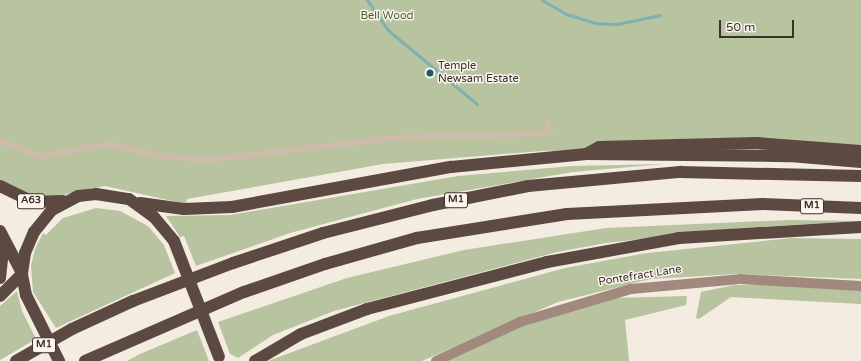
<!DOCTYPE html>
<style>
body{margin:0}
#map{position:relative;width:861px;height:361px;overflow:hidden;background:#f4ebe1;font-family:"Varela Round",sans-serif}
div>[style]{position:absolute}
.green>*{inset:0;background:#b8c4a0}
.stream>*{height:3px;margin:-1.5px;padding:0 1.5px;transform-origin:1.5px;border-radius:1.5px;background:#7fb0b2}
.lane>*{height:6px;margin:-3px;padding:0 3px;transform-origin:3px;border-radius:3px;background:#cdbbac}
.secondary>*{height:10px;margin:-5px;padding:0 5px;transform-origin:5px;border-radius:5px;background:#a18a7d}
.highway>*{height:12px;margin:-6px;padding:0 6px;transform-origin:6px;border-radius:6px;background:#5c4a42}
.highway-bridge>*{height:12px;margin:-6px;padding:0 6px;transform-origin:6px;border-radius:6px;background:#5c4a42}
.dots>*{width:11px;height:11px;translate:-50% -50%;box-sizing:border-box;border:2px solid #fbf5ee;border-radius:50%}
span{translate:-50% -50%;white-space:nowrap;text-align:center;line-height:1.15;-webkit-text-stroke:3px #fbf5ee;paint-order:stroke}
.shield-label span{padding:1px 3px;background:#fbf5ee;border:1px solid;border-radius:3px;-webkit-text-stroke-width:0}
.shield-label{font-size:10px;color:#3b302b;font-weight:700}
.park-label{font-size:11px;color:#4a5a2e}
.poi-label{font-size:11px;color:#3b302b}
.left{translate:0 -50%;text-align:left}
.street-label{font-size:11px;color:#3b302b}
.scale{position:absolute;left:719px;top:20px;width:75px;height:18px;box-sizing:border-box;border:2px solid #3b302b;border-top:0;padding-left:5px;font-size:12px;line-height:14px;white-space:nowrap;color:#3b302b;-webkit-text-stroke:3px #fbf5ee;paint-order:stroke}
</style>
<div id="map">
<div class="green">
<div style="clip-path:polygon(0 0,861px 0,861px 154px,742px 147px,542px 151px,383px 164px,187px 199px,186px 204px,105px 186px,58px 196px,30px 196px,0 182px)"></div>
<div style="clip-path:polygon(664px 164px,573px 172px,417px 199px,290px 233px,196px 266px,184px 236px,180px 237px,166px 216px,230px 215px,458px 176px,572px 166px)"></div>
<div style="clip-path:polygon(96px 208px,120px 211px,148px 226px,164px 245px,175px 273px,56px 328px,33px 292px,31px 266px,35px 249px,43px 233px,46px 235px,63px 218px)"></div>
<div style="clip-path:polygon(789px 220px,861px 221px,741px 228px,606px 243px,557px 252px,334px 311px,273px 335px,238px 358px,230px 354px,218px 322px,347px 278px,464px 250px,606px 228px)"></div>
<div style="clip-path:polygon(792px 238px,861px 239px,861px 279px,737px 274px,651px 279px,558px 302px,422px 361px,268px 361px,389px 316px,565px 268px,647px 253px)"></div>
<div style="clip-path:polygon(779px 285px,861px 290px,861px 304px,731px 297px,699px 319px,696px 318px,701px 292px,734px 285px)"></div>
<div style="clip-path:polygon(17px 291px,22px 311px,36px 339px,0 360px,0 306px)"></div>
<div style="clip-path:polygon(687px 296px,686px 305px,625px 320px,629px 361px,446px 361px,522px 326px,614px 298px)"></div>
<div style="clip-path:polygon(197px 330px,209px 361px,127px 361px,140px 354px)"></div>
</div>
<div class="stream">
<div style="left:367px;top:0;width:38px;rotate:55deg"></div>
<div style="left:389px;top:31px;width:114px;rotate:39.7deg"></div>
<div style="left:542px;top:0;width:28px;rotate:30deg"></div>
<div style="left:566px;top:14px;width:30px;rotate:17deg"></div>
<div style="left:595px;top:23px;width:22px;rotate:3deg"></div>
<div style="left:617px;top:24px;width:44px;rotate:-11.8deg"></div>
</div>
<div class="lane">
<div style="left:0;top:141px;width:43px;rotate:20.6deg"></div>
<div style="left:40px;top:156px;width:72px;rotate:-9.6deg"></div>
<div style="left:111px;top:144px;width:44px;rotate:14.3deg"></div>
<div style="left:154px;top:155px;width:53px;rotate:5.4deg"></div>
<div style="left:207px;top:160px;width:189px;rotate:-6.7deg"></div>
<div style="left:395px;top:138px;width:156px;rotate:-1.8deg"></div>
<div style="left:551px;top:133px;width:12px;rotate:-104deg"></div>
</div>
<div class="secondary">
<div style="left:436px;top:361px;width:93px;rotate:-24.9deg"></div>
<div style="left:520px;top:322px;width:116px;rotate:-16.6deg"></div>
<div style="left:631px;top:289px;width:109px;rotate:-5.2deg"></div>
<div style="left:740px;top:279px;width:121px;rotate:3.3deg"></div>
</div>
<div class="highway">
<div style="left:586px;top:154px;width:15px;rotate:-28deg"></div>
<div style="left:599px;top:147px;width:157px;rotate:-1.5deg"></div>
<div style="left:756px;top:143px;width:105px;rotate:4.4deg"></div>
<div style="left:0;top:186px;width:37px;rotate:26deg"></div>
<div style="left:33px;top:202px;width:30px;rotate:-2deg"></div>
<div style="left:140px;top:203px;width:44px;rotate:7.8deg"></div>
<div style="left:184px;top:209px;width:48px;rotate:-2.4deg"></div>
<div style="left:232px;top:207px;width:223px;rotate:-10.4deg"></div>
<div style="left:451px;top:167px;width:136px;rotate:-5.5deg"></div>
<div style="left:586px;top:154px;width:204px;rotate:0.6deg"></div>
<div style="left:790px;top:156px;width:71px;rotate:4.8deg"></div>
<div style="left:0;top:231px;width:47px;rotate:62.4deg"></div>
<div style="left:0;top:278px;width:38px;rotate:-84deg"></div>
<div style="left:26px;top:295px;width:21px;rotate:-101deg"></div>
<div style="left:22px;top:274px;width:21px;rotate:-82deg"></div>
<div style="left:25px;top:253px;width:23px;rotate:-67deg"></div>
<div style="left:34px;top:232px;width:28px;rotate:-51deg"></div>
<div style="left:52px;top:210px;width:30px;rotate:-28deg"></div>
<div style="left:78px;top:196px;width:18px;rotate:-6deg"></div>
<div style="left:96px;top:194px;width:33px;rotate:9deg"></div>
<div style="left:129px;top:199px;width:31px;rotate:36deg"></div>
<div style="left:154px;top:217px;width:31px;rotate:50deg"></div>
<div style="left:0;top:296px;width:31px;rotate:-45deg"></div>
<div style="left:16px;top:361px;width:64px;rotate:-29.7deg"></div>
<div style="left:72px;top:329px;width:67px;rotate:-24.7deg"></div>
<div style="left:133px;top:301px;width:107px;rotate:-20.8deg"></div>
<div style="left:233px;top:263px;width:95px;rotate:-18.4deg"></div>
<div style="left:323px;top:233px;width:114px;rotate:-14.3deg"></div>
<div style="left:433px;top:205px;width:97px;rotate:-11.3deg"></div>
<div style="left:528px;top:186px;width:153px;rotate:-5.3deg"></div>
<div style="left:680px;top:172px;width:181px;rotate:1.3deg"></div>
<div style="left:85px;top:361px;width:173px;rotate:-23.5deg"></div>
<div style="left:244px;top:292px;width:86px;rotate:-19.1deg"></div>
<div style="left:325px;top:264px;width:96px;rotate:-15.8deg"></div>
<div style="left:417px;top:238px;width:152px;rotate:-9.1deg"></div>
<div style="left:567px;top:214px;width:196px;rotate:-2.9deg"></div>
<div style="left:763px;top:204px;width:98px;rotate:2.3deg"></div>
<div style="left:255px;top:361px;width:53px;rotate:-30.4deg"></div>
<div style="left:301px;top:334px;width:71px;rotate:-20.7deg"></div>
<div style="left:367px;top:309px;width:186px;rotate:-14.6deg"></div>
<div style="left:547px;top:262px;width:134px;rotate:-10.3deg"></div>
<div style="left:679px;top:238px;width:182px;rotate:-3.5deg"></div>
</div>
<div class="highway-bridge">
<div style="left:174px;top:241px;width:124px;rotate:68.8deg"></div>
<div style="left:26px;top:295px;width:74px;rotate:63.4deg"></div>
</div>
<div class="dots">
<div style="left:430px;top:73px;background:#1f5a5e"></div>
</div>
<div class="shield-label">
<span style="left:456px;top:200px">M1</span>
<span style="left:31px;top:201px">A63</span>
<span style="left:812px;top:206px">M1</span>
<span style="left:44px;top:345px">M1</span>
</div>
<div class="park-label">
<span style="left:387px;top:16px">Bell Wood</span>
</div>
<div class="poi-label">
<span class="left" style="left:438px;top:73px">Temple<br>Newsam Estate</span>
</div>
<div class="street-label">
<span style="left:640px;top:276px;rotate:-9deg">Pontefract Lane</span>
</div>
<div class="scale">50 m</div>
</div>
